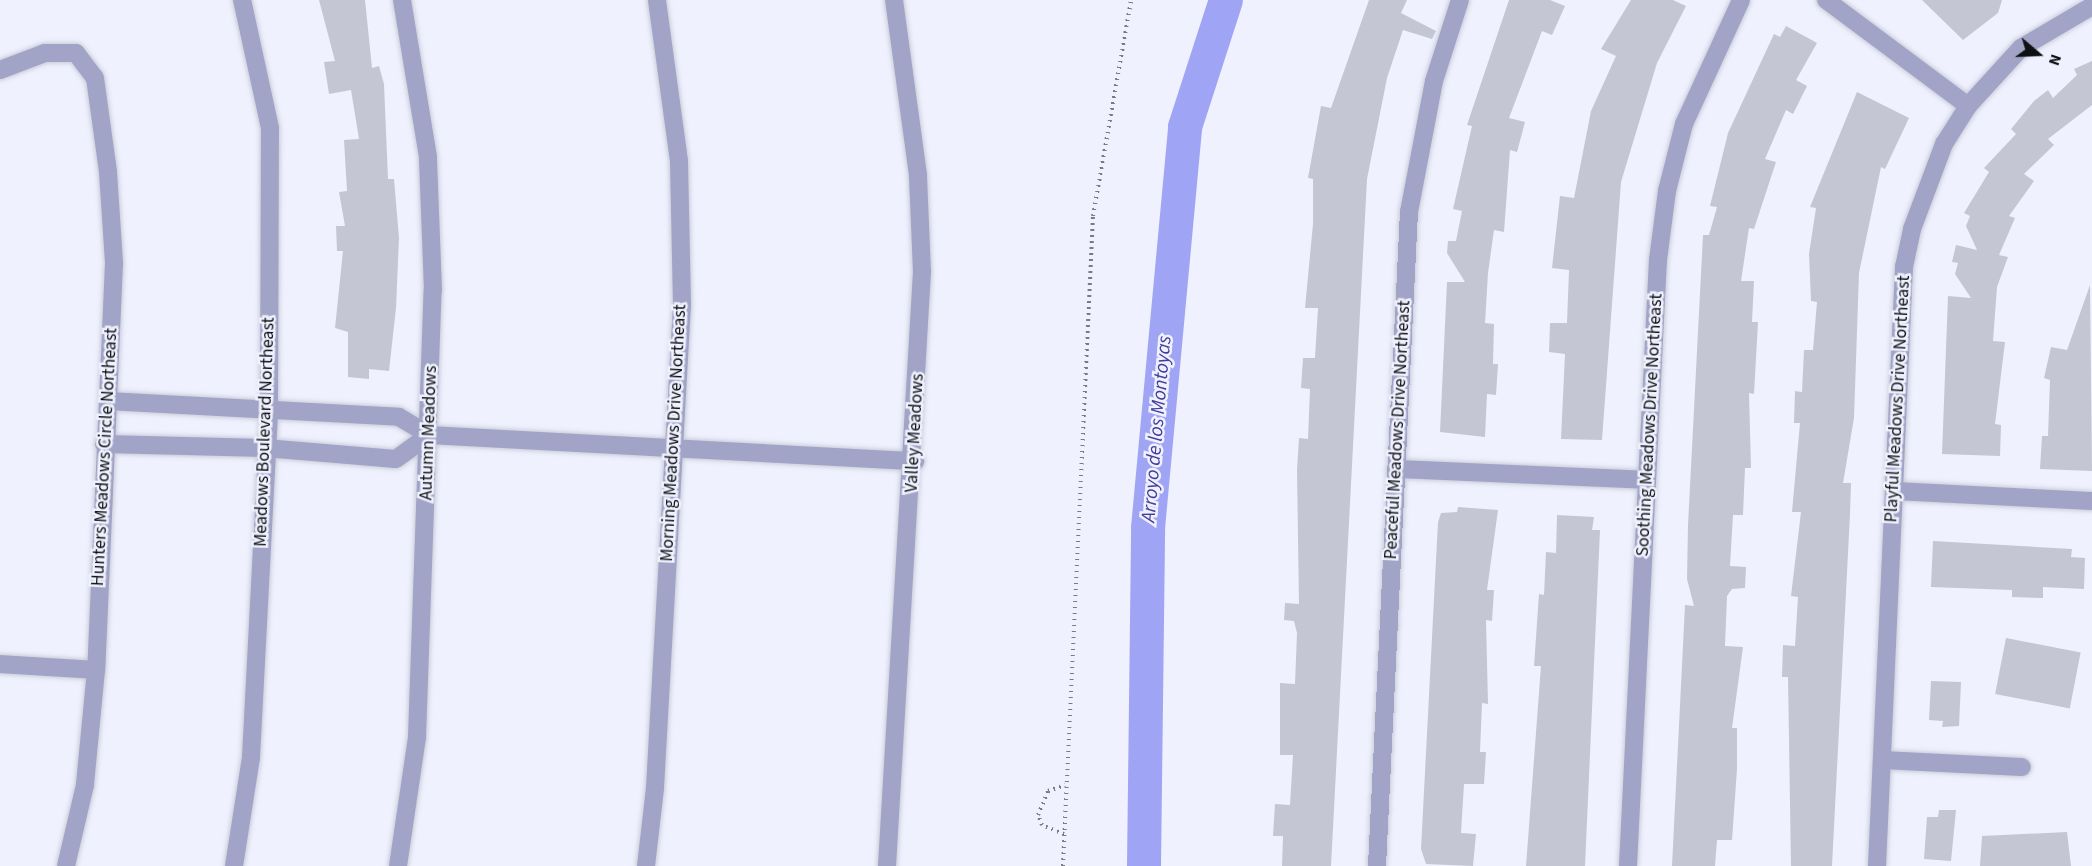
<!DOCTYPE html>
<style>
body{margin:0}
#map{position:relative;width:2092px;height:866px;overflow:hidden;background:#eff1fe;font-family:"Source Sans 3",sans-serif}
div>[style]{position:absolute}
.river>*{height:34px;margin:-17px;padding:0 17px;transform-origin:17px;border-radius:17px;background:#a0a4f4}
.building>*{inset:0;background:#c4c6d3;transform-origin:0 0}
.path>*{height:4px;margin-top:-2px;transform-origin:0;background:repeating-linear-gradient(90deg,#797b83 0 1.5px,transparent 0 6px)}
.roads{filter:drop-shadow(0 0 2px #cbcdd9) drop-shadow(0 0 2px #cbcdd9)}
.minor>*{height:18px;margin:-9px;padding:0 9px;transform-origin:9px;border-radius:9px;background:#a1a4c7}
span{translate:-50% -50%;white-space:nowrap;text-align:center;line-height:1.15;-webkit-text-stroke:5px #eff1fe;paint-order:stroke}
.street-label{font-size:18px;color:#0f1014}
.water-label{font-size:20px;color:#433d99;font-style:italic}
.north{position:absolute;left:2008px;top:24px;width:60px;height:60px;-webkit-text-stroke:4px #eff1fe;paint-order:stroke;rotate:109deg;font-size:16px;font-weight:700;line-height:24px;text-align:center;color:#0f1014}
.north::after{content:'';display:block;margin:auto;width:21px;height:27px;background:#0f1014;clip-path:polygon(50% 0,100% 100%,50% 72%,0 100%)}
</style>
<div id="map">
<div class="river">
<div style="left:1144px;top:866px;width:338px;rotate:-89.3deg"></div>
<div style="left:1148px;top:528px;width:403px;rotate:-84.7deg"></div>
<div style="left:1185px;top:127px;width:133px;rotate:-72.1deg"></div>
</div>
<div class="building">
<div style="clip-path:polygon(319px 0,365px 0,372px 68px,379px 66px,384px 84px,388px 179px,394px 179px,399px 238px,396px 308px,389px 371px,369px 369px,369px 379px,348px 377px,348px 332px,335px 328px,343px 251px,337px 251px,336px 226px,345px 226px,339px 192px,347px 191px,344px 140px,359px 139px,351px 90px,329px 94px,324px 62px,335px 61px)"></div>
<div style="clip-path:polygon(1369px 0,1407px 0,1401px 13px,1436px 31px,1432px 39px,1403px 30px,1387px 78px,1367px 179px,1331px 866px,1282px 866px,1283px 836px,1273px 836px,1275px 804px,1290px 805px,1293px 755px,1280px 755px,1280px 683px,1295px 684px,1297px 633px,1294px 621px,1284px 620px,1285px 603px,1299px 604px,1297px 470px,1299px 438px,1308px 439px,1310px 389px,1301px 388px,1303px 358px,1315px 358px,1318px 308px,1305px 308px,1313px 224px,1313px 179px,1308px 178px,1321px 106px,1331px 108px)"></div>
<div style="clip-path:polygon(1509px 0,1550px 0,1565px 6px,1552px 35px,1542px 31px,1509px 118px,1525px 122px,1517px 152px,1510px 150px,1504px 232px,1494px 230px,1488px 273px,1485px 323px,1494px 324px,1493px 364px,1498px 364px,1496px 395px,1487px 394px,1485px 437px,1440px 432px,1447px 282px,1465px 282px,1447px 253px,1448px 241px,1456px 241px,1462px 211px,1453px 209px,1472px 126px,1467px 125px)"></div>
<div style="clip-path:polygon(1631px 0,1673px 0,1686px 6px,1657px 63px,1621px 182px,1602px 440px,1561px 439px,1565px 354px,1549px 352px,1550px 323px,1567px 323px,1569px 270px,1552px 268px,1560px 196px,1574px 198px,1591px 111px,1616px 56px,1601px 49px)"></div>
<div style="clip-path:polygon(1922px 0,2002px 0,1998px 13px,1963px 40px)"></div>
<div style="clip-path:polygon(1786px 26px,1817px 43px,1796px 80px,1807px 86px,1793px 114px,1786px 110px,1765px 159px,1776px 162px,1754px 229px,1749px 228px,1741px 281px,1754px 281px,1752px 322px,1758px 322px,1754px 394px,1749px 393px,1751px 468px,1745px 468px,1743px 515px,1733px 515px,1730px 566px,1746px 567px,1745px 588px,1732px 589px,1727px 596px,1725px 646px,1743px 647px,1732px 728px,1737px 728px,1737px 769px,1732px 840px,1717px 840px,1715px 866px,1672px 866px,1685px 605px,1694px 606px,1687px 579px,1688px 525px,1703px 235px,1709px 235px,1717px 207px,1710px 206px,1728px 133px,1774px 34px,1780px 37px)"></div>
<div style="clip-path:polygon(2092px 61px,2092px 105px,2048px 139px,2054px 145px,2024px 174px,2034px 181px,2009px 216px,2015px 218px,1999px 255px,2008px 257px,1997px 287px,1993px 341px,2005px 342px,1995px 424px,2001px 425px,2000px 456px,1942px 454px,1948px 296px,1971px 298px,1955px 274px,1958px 263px,1952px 262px,1956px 245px,1977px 250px,1966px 226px,1970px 216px,1964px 213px,1989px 172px,1984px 168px,2016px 134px,2011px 129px,2034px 101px,2048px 90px,2053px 98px,2077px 75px,2074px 69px)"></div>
<div style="clip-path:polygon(1857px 92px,1909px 118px,1885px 169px,1881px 167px,1859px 273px,1854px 418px,1843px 483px,1851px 483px,1850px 514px,1832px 866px,1791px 866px,1788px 677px,1782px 677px,1783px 645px,1795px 646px,1798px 597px,1791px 596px,1801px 512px,1792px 512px,1800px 423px,1794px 423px,1795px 391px,1802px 392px,1804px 350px,1813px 350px,1817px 302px,1811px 301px,1809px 254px,1816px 208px,1810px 207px)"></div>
<div style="clip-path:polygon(2090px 285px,2092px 471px,2040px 469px,2042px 436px,2048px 436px,2050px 380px,2044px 378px,2051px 347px,2067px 350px)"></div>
<div style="clip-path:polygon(1458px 507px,1498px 510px,1487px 590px,1494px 590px,1492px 621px,1486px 620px,1488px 704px,1482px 703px,1480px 752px,1486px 752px,1484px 784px,1464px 784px,1461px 833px,1476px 834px,1473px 866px,1426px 864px,1421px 849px,1438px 522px,1441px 513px,1457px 512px)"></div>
<div style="clip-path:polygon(1557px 515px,1594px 517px,1592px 530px,1600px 530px,1585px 866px,1526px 866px,1541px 666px,1534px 666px,1539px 594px,1544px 595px,1546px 552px,1556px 553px)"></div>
<div style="clip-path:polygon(1933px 541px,2072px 549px,2071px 557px,2085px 558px,2084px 589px,2043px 587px,2043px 598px,2012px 597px,2012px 590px,1931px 587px)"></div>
<div style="left:2006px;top:638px;width:76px;height:57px;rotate:11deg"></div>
<div style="clip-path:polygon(1931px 681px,1961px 682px,1959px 726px,1942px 727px,1943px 721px,1929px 720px)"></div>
<div style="clip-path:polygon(1939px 810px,1956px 810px,1951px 861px,1924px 859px,1927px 817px,1938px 817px)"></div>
<div style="clip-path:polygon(2067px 832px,2071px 866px,1980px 866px,1982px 836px)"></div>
</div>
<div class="path">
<div style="left:1064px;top:834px;width:24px;rotate:-158deg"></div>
<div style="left:1042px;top:825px;width:11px;rotate:-112deg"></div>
<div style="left:1038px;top:815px;width:26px;rotate:-67deg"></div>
<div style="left:1048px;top:791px;width:18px;rotate:-19deg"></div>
<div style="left:1063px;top:866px;width:651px;rotate:-87.36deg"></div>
<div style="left:1093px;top:216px;width:219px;rotate:-80deg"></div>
</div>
<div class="roads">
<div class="minor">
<div style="left:1826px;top:0;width:177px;rotate:36.7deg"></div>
<div style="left:0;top:70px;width:48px;rotate:-20.7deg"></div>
<div style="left:45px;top:53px;width:31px"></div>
<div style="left:76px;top:53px;width:31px;rotate:53deg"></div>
<div style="left:95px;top:78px;width:95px;rotate:82.1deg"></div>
<div style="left:108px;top:172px;width:91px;rotate:86.2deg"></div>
<div style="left:114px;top:263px;width:407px;rotate:92.5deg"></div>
<div style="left:96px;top:670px;width:116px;rotate:95.5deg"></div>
<div style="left:85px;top:785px;width:83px;rotate:103.2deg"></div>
<div style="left:108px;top:401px;width:291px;rotate:3.1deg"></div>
<div style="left:399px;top:417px;width:35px;rotate:31deg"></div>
<div style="left:429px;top:435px;width:487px;rotate:3.1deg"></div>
<div style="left:104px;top:444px;width:161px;rotate:1.4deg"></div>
<div style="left:265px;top:448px;width:131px;rotate:4.8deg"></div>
<div style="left:396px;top:459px;width:41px;rotate:-36deg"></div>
<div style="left:1396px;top:469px;width:251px;rotate:2.5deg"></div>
<div style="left:1894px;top:491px;width:198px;rotate:2.9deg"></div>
<div style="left:0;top:664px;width:96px;rotate:3.6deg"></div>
<div style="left:1882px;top:760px;width:140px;rotate:2.9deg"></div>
<div style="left:234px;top:866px;width:110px;rotate:-81.1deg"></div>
<div style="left:251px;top:757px;width:349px;rotate:-87deg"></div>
<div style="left:269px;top:408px;width:280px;rotate:-89.8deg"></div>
<div style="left:270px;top:128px;width:131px;rotate:-102.3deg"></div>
<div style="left:398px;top:866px;width:130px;rotate:-81.6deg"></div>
<div style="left:417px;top:737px;width:447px;rotate:-88deg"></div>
<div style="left:433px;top:290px;width:133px;rotate:-92.2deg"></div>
<div style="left:428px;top:157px;width:159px;rotate:-99.4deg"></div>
<div style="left:646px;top:866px;width:79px;rotate:-83.4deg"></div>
<div style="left:655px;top:788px;width:484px;rotate:-86.8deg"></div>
<div style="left:682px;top:305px;width:144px;rotate:-91.2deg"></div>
<div style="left:679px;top:161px;width:162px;rotate:-97.8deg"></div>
<div style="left:887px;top:866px;width:595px;rotate:-86.63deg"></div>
<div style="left:922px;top:272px;width:97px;rotate:-92.4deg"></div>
<div style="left:918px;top:175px;width:177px;rotate:-97.8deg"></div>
<div style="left:1377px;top:866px;width:655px;rotate:-87.2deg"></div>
<div style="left:1409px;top:212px;width:133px;rotate:-79.2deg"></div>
<div style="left:1434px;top:81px;width:85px;rotate:-72.2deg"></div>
<div style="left:1628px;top:866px;width:607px;rotate:-87.17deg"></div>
<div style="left:1658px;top:260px;width:70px;rotate:-82.6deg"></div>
<div style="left:1667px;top:191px;width:69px;rotate:-75.8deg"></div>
<div style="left:1684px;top:124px;width:136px;rotate:-65.3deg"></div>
<div style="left:1877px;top:866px;width:600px;rotate:-87.42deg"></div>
<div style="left:1904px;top:267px;width:39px;rotate:-78deg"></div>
<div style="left:1912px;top:229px;width:91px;rotate:-69.4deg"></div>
<div style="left:1944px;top:144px;width:45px;rotate:-57.7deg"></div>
<div style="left:1968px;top:106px;width:79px;rotate:-47.6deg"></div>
<div style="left:2021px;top:48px;width:82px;rotate:-30.6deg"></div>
</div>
</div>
<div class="street-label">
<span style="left:1898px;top:399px;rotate:-87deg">Playful Meadows Drive Northeast</span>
<span style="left:1650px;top:425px;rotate:-87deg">Soothing Meadows Drive Northeast</span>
<span style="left:1398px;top:430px;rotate:-87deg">Peaceful Meadows Drive Northeast</span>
<span style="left:265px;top:432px;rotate:-88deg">Meadows Boulevard Northeast</span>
<span style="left:429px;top:433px;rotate:-88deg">Autumn Meadows</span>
<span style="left:674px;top:433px;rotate:-87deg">Morning Meadows Drive Northeast</span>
<span style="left:915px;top:433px;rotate:-87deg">Valley Meadows</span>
<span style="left:105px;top:457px;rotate:-87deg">Hunters Meadows Circle Northeast</span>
</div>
<div class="water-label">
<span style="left:1157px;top:429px;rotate:-85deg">Arroyo de los Montoyas</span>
</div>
<div class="north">N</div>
</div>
